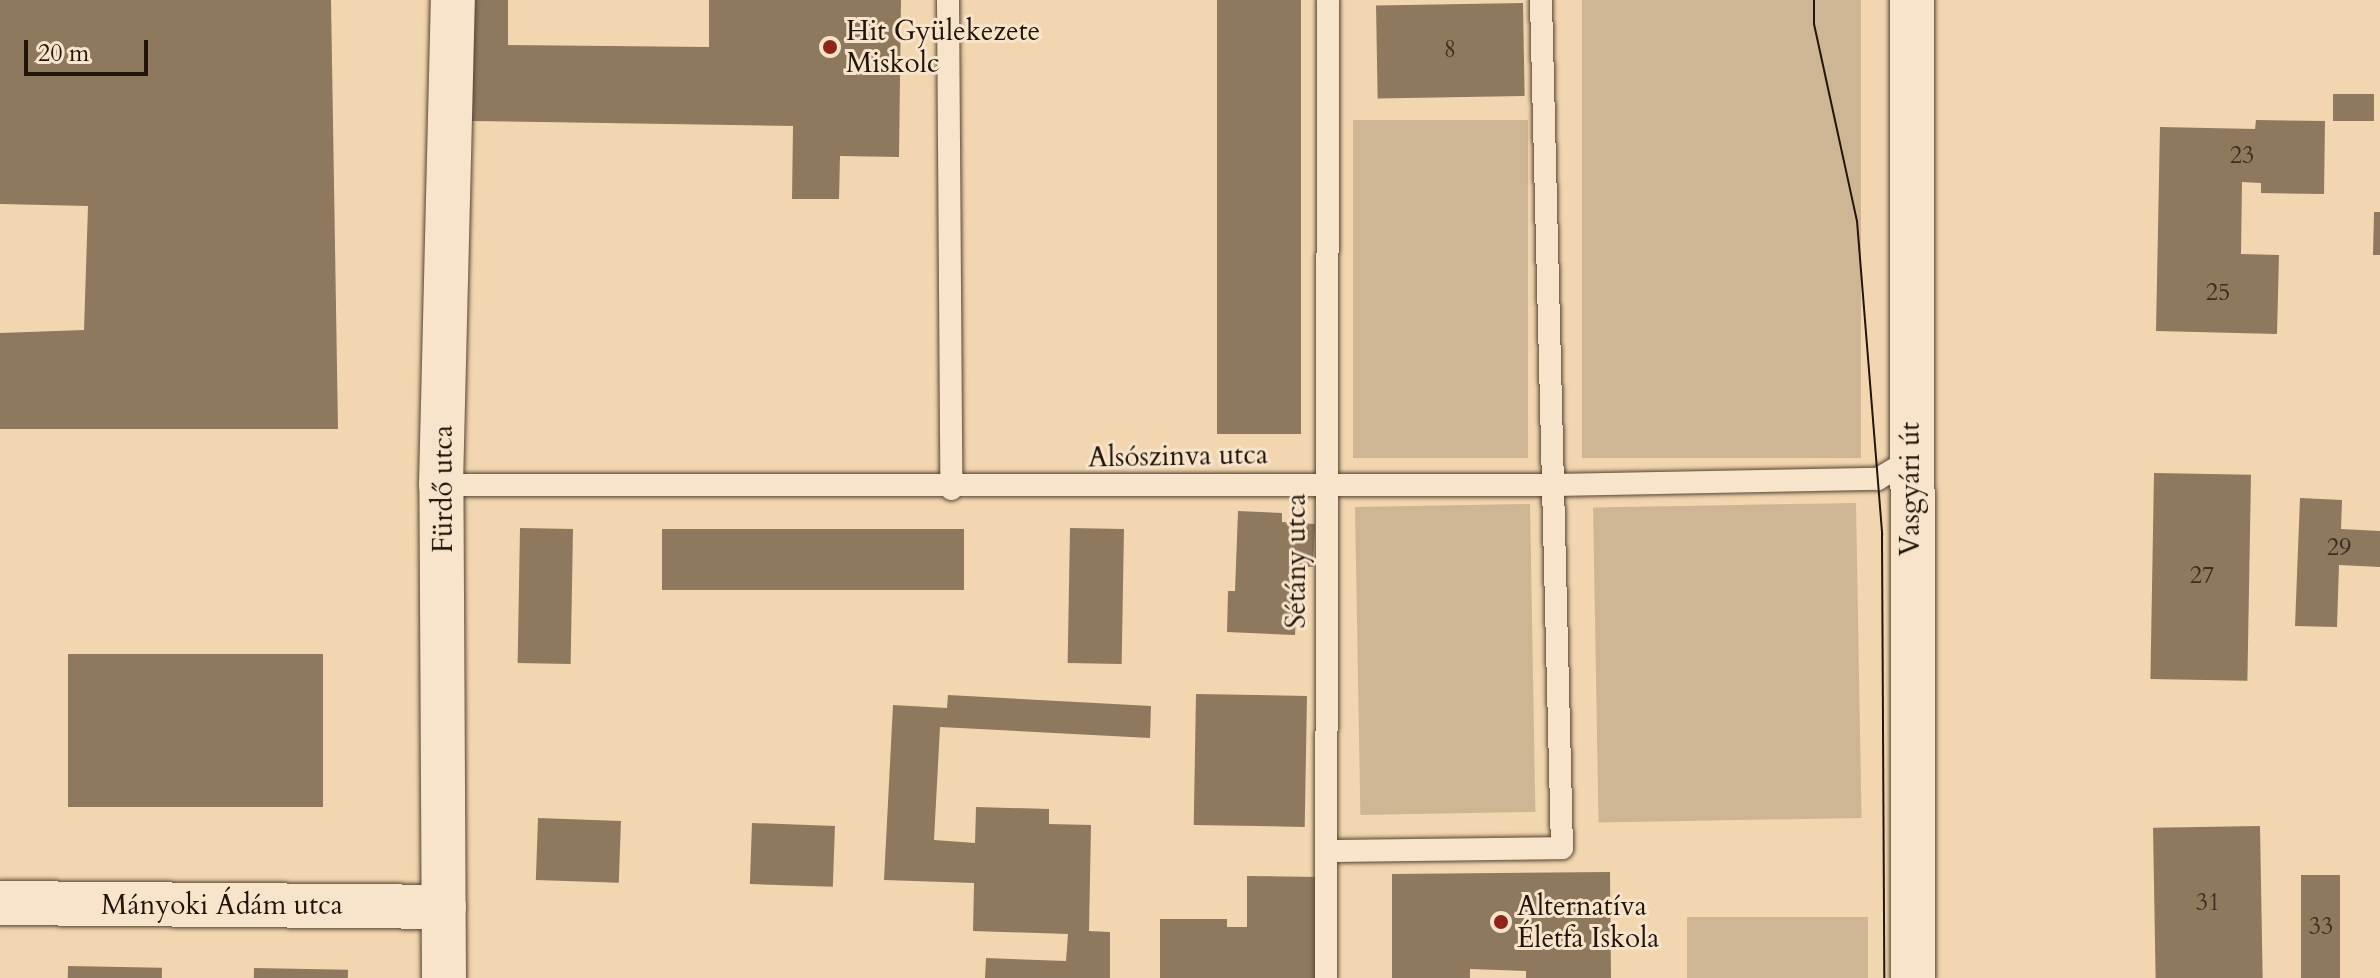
<!DOCTYPE html>
<meta charset="utf-8">
<style>
body{margin:0}
#map{position:relative;width:2380px;height:978px;overflow:hidden;background:#f2d6af;font-family:Cardo,serif}
div>[style]{position:absolute}
.green>*{inset:0;background:#ceb593;transform-origin:0 0}
.building>*{inset:0;background:#8e795f;transform-origin:0 0}
.roads{filter:drop-shadow(0 0 2px #554432) drop-shadow(0 0 2px #554432)}
.lane>*{height:22px;margin:-11px;padding:0 11px;transform-origin:11px;border-radius:11px;background:#f7e4cb}
.street>*{height:44px;margin:-22px;padding:0 22px;transform-origin:22px;border-radius:22px;background:#f7e4cb}
.secondary>*{height:44px;margin:-22px;padding:0 22px;transform-origin:22px;border-radius:22px;background:#f7e4cb}
.tram>*{height:2px;margin:-1px;padding:0 1px;transform-origin:1px;border-radius:1px;background:#211408}
.dots>*{width:22px;height:22px;translate:-50% -50%;box-sizing:border-box;border:4px solid #f7e4cb;border-radius:50%}
span{translate:-50% -50%;white-space:nowrap;text-align:center;line-height:1.15;-webkit-text-stroke:6px #f7e4cb;paint-order:stroke}
.number-label{font-size:24px;color:#3c2d1e}
.number-label span{-webkit-text-stroke-width:0}
.poi-label{font-size:28px;color:#211408}
.left{translate:0 -50%;text-align:left}
.street-label{font-size:28px;color:#211408}
.scale{position:absolute;left:24px;top:40px;width:124px;height:36px;box-sizing:border-box;border:4px solid #211408;border-top:0;padding-left:10px;font-size:24px;line-height:28px;white-space:nowrap;color:#211408;-webkit-text-stroke:6px #f7e4cb;paint-order:stroke}
</style>
<div id="map">
<div class="green">
<div style="left:1582px;top:0;width:279px;height:458px"></div>
<div style="left:1353px;top:120px;width:175px;height:338px"></div>
<div style="left:1856px;top:503px;width:315px;height:263px;rotate:89deg"></div>
<div style="left:1530px;top:504px;width:308px;height:175px;rotate:89deg"></div>
<div style="left:1868px;top:917px;width:61px;height:181px;rotate:90deg"></div>
</div>
<div class="building">
<div style="clip-path:polygon(0 0,331px 0,338px 429px,0 429px,0 333px,84px 330px,88px 206px,0 204px)"></div>
<div style="clip-path:polygon(474px 0,508px 0,508px 45px,709px 47px,709px 0,901px 0,899px 157px,840px 156px,839px 199px,792px 199px,793px 126px,472px 121px)"></div>
<div style="left:1217px;top:0;width:84px;height:434px"></div>
<div style="left:1523px;top:3px;width:93px;height:147px;rotate:89deg"></div>
<div style="left:2333px;top:94px;width:41px;height:27px"></div>
<div style="clip-path:polygon(2256px 120px,2325px 121px,2324px 194px,2261px 193px,2261px 183px,2242px 182px,2241px 254px,2279px 255px,2277px 334px,2156px 331px,2160px 127px,2255px 129px)"></div>
<div style="clip-path:polygon(2374px 212px,2380px 212px,2380px 255px,2373px 255px)"></div>
<div style="left:2154px;top:473px;width:97px;height:206px;rotate:1deg"></div>
<div style="clip-path:polygon(2300px 498px,2342px 500px,2341px 529px,2380px 531px,2380px 567px,2339px 565px,2337px 627px,2295px 626px)"></div>
<div style="clip-path:polygon(1238px 511px,1282px 513px,1282px 522px,1315px 524px,1313px 567px,1290px 566px,1289px 592px,1297px 592px,1295px 635px,1227px 632px,1228px 591px,1235px 591px)"></div>
<div style="left:520px;top:528px;width:53px;height:135px;rotate:1deg"></div>
<div style="left:1070px;top:528px;width:54px;height:135px;rotate:1deg"></div>
<div style="left:662px;top:529px;width:302px;height:61px"></div>
<div style="left:323px;top:654px;width:153px;height:255px;rotate:90deg"></div>
<div style="left:1196px;top:694px;width:111px;height:131px;rotate:1deg"></div>
<div style="clip-path:polygon(948px 695px,1151px 706px,1150px 738px,940px 727px,934px 840px,975px 843px,976px 807px,1049px 809px,1049px 824px,1091px 825px,1089px 931px,1110px 932px,1110px 978px,985px 978px,986px 958px,1066px 961px,1068px 934px,973px 931px,974px 883px,884px 880px,893px 705px,947px 708px)"></div>
<div style="left:538px;top:818px;width:83px;height:62px;rotate:2deg"></div>
<div style="left:752px;top:823px;width:83px;height:61px;rotate:2deg"></div>
<div style="left:2260px;top:826px;width:152px;height:107px;rotate:89deg"></div>
<div style="clip-path:polygon(1610px 872px,1611px 978px,1526px 978px,1526px 971px,1470px 969px,1470px 978px,1392px 978px,1392px 874px)"></div>
<div style="left:2301px;top:875px;width:39px;height:103px"></div>
<div style="clip-path:polygon(1247px 876px,1315px 877px,1315px 978px,1160px 978px,1160px 919px,1227px 919px,1227px 927px,1247px 927px)"></div>
<div style="left:68px;top:966px;width:94px;height:12px;rotate:1deg"></div>
<div style="left:254px;top:968px;width:94px;height:10px;rotate:1deg"></div>
</div>
<div class="roads">
<div class="lane">
<div style="left:948px;top:0;width:489px;rotate:89.6deg"></div>
<div style="left:441px;top:485px;width:1114px"></div>
<div style="left:1555px;top:485px;width:323px;rotate:-1.1deg"></div>
<div style="left:1878px;top:479px;width:37px;rotate:-31deg"></div>
<div style="left:1326px;top:851px;width:236px;rotate:-0.7deg"></div>
<div style="left:1562px;top:848px;width:848px;rotate:-91.42deg"></div>
<div style="left:1326px;top:978px;width:978px;rotate:-89.88deg"></div>
</div>
<div class="street">
<div style="left:0;top:903px;width:444px;rotate:0.5deg"></div>
<div style="left:444px;top:978px;width:493px;rotate:-90.3deg"></div>
<div style="left:441px;top:485px;width:485px;rotate:-88.6deg"></div>
</div>
<div class="secondary">
<div style="left:1912px;top:0;width:978px;rotate:89.94deg"></div>
</div>
</div>
<div class="tram">
<div style="left:1814px;top:0;width:24px;rotate:90deg"></div>
<div style="left:1814px;top:24px;width:202px;rotate:77.7deg"></div>
<div style="left:1857px;top:221px;width:314px;rotate:85.4deg"></div>
<div style="left:1882px;top:534px;width:444px;rotate:89.7deg"></div>
</div>
<div class="dots">
<div style="left:830px;top:47px;background:#8f2418"></div>
<div style="left:1501px;top:922px;background:#8f2418"></div>
</div>
<div class="number-label">
<span style="left:1450px;top:50px">8</span>
<span style="left:2242px;top:156px">23</span>
<span style="left:2218px;top:293px">25</span>
<span style="left:2339px;top:548px">29</span>
<span style="left:2202px;top:576px">27</span>
<span style="left:2208px;top:903px">31</span>
<span style="left:2321px;top:927px">33</span>
</div>
<div class="poi-label">
<span class="left" style="left:846px;top:47px">Hit Gyülekezete<br>Miskolc</span>
<span class="left" style="left:1517px;top:922px">Alternatíva<br>Életfa Iskola</span>
</div>
<div class="street-label">
<span style="left:1178px;top:456px;rotate:-1deg">Alsószinva utca</span>
<span style="left:443px;top:489px;rotate:-90deg">Fürdő utca</span>
<span style="left:1910px;top:489px;rotate:-90deg">Vasgyári út</span>
<span style="left:1296px;top:561px;rotate:-90deg">Sétány utca</span>
<span style="left:222px;top:905px">Mányoki Ádám utca</span>
</div>
<div class="scale">20 m</div>
</div>
